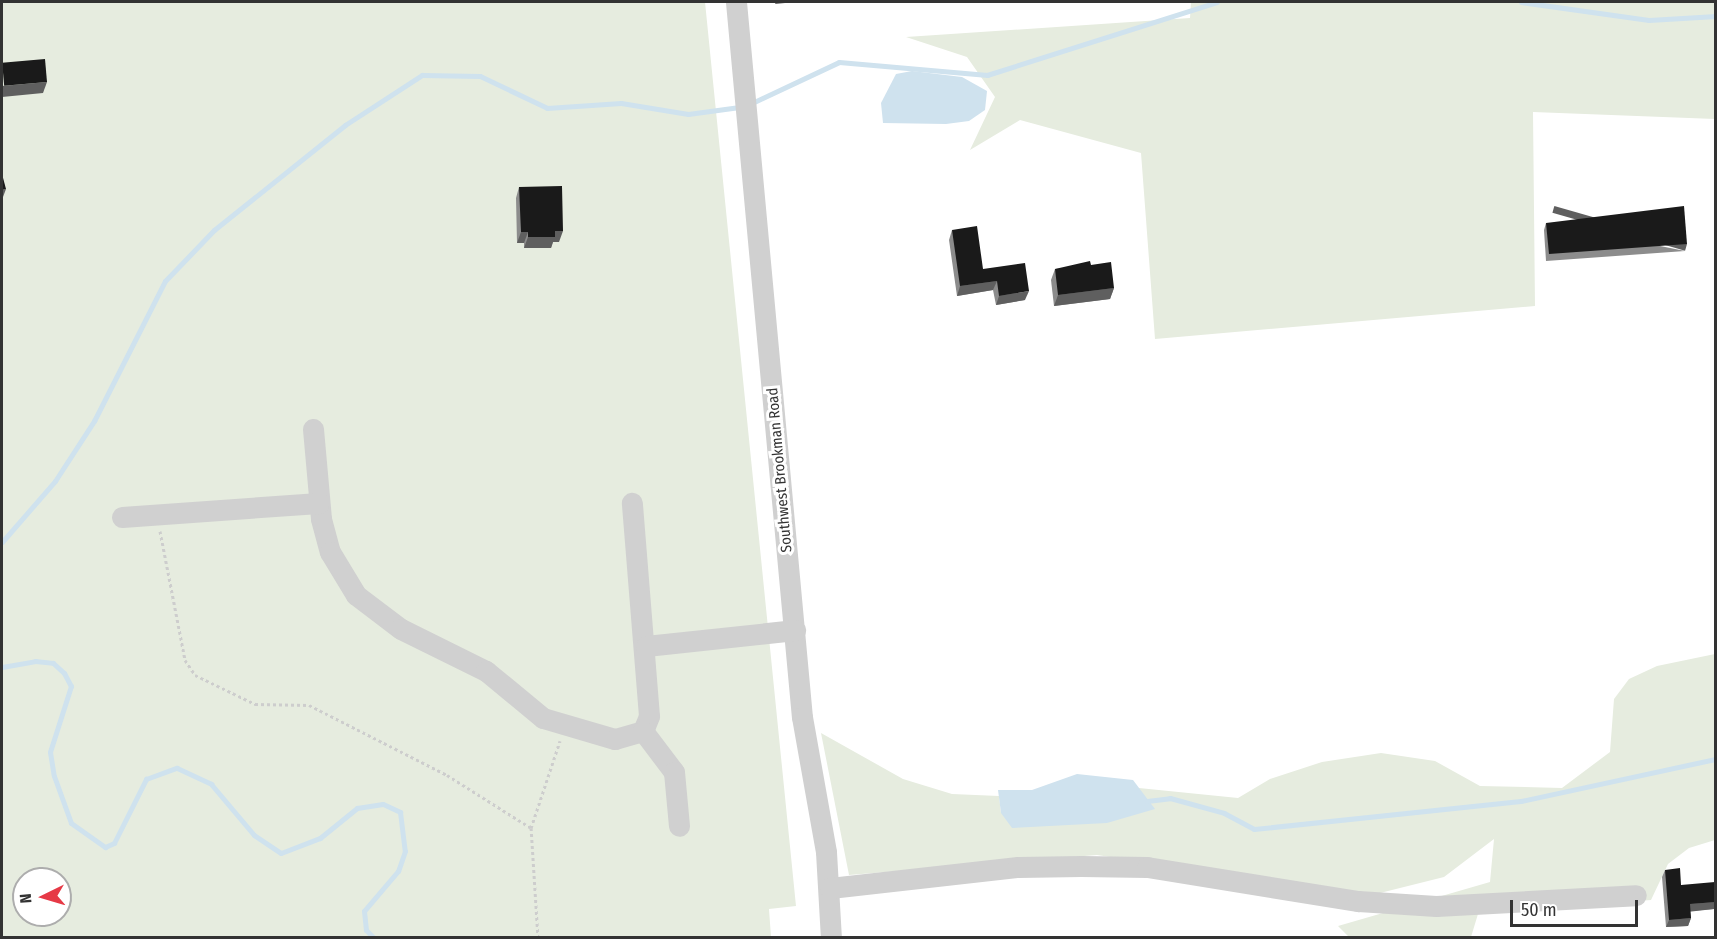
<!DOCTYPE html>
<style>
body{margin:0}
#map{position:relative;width:1717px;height:939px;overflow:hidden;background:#fff;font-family:"Fira Sans Condensed",sans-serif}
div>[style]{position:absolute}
.green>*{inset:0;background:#e6ecdf}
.water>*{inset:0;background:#cfe2ee}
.stream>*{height:5px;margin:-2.5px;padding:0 2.5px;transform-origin:2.5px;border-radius:2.5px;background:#cfe2ee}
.path>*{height:3px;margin-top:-1.5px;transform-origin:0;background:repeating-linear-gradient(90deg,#cdcdcd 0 3px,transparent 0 6px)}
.minor>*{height:21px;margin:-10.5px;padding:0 10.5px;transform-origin:10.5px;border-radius:10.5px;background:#d0d0d0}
.wall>*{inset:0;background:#8c8c8c}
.shaded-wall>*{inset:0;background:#5f5f5f;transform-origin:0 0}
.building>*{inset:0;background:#1a1a1a;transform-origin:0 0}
span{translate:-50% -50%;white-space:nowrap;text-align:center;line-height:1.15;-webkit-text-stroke:6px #fff;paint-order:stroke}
.street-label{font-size:15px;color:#333}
.frame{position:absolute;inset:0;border:3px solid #333;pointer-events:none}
.north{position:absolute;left:12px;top:867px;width:60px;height:60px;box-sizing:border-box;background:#fff;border:2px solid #adadad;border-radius:50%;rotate:265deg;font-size:16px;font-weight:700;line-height:24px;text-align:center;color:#333}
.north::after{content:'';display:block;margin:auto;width:21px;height:27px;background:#e63946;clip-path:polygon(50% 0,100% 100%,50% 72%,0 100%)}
.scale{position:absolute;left:1510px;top:900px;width:128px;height:27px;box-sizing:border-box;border:3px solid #333;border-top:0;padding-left:8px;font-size:18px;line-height:21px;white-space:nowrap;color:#333;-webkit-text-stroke:4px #fff;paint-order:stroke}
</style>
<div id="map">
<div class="green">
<div style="clip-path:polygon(evenodd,2px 2px,705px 2px,796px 906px,769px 909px,771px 937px,2px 937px,2px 2px,24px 879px,60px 879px,60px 915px,24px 915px,24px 879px)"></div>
<div style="clip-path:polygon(1191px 2px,1715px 2px,1715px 119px,1533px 112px,1535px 306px,1155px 339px,1141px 153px,1020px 120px,970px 150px,995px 97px,967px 57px,906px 37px,1190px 18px)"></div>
<div style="clip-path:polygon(1715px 654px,1715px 840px,1689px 848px,1668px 864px,1651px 900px,1478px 914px,1471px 937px,1349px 937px,1338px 926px,1490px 882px,1494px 839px,1444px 877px,1368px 896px,1097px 855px,849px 875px,821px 733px,903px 779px,952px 794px,999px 796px,1001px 813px,1129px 787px,1238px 798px,1270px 779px,1322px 762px,1381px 753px,1435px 761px,1480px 786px,1562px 788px,1610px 752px,1614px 699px,1629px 679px,1657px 666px)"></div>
</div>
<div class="water">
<div style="clip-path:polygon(912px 71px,962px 77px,987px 91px,985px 110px,969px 121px,946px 124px,883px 123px,881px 103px,896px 74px)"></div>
<div style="clip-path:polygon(1077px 774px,1133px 780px,1155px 809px,1107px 823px,1012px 828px,1001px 813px,998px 790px,1032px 790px)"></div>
</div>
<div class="stream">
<div style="left:1521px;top:2px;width:129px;rotate:8deg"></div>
<div style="left:1649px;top:20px;width:67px;rotate:-3.4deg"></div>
<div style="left:752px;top:103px;width:96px;rotate:-25.2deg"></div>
<div style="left:839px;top:62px;width:149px;rotate:5deg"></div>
<div style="left:987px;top:75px;width:241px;rotate:-17.6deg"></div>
<div style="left:2px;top:542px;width:81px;rotate:-49deg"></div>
<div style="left:55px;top:481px;width:72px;rotate:-57deg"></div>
<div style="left:94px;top:421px;width:157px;rotate:-63.1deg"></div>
<div style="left:165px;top:281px;width:71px;rotate:-46.1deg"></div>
<div style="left:214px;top:230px;width:168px;rotate:-38.7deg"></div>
<div style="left:345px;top:125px;width:92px;rotate:-33deg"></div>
<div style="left:422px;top:75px;width:58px;rotate:1deg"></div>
<div style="left:480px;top:76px;width:74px;rotate:25.5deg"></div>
<div style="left:547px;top:108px;width:74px;rotate:-3.9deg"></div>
<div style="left:621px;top:103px;width:68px;rotate:9.3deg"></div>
<div style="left:688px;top:114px;width:52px;rotate:-7.7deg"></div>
<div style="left:2px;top:667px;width:34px;rotate:-10deg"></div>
<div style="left:35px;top:661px;width:18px;rotate:6deg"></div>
<div style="left:53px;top:663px;width:15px;rotate:42deg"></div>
<div style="left:64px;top:673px;width:15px;rotate:62deg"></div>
<div style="left:71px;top:686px;width:69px;rotate:107.7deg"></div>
<div style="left:50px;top:752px;width:24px;rotate:81deg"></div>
<div style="left:54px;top:776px;width:50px;rotate:70.1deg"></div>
<div style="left:71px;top:823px;width:42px;rotate:35.2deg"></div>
<div style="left:105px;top:847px;width:10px;rotate:-24deg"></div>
<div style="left:114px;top:843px;width:72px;rotate:-63.4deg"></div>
<div style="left:146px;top:779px;width:33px;rotate:-20deg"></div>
<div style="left:177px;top:768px;width:38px;rotate:25deg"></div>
<div style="left:211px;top:784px;width:67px;rotate:49.9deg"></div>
<div style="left:254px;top:835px;width:32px;rotate:34deg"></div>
<div style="left:281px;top:853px;width:42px;rotate:-21deg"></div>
<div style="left:320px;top:838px;width:48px;rotate:-39deg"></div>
<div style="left:357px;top:808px;width:26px;rotate:-9deg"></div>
<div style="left:383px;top:804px;width:19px;rotate:25deg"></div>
<div style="left:400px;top:812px;width:39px;rotate:83deg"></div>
<div style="left:405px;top:851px;width:21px;rotate:109deg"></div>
<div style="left:398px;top:871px;width:52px;rotate:130.4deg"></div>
<div style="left:364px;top:911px;width:19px;rotate:84deg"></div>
<div style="left:366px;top:930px;width:11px;rotate:45deg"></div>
<div style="left:1147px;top:801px;width:23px;rotate:-7deg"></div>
<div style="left:1170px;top:798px;width:56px;rotate:15.5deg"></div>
<div style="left:1224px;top:813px;width:34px;rotate:28deg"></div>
<div style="left:1254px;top:829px;width:268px;rotate:-6deg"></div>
<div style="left:1521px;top:801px;width:199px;rotate:-12.2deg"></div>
</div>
<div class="path">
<div style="left:160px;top:531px;width:131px;rotate:79deg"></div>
<div style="left:185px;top:660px;width:18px;rotate:56deg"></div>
<div style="left:195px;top:675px;width:67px;rotate:25.8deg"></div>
<div style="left:255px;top:704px;width:54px;rotate:1.1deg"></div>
<div style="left:309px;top:705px;width:155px;rotate:26.9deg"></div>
<div style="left:447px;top:775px;width:99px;rotate:32.2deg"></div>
<div style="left:538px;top:938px;width:110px;rotate:-93.6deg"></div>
<div style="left:531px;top:828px;width:92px;rotate:-71.6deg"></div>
</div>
<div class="minor">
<div style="left:736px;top:2px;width:718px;rotate:84.73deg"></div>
<div style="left:802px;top:717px;width:137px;rotate:79.9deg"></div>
<div style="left:826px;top:852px;width:86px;rotate:86.7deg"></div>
<div style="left:313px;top:429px;width:90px;rotate:84.9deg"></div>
<div style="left:321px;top:519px;width:34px;rotate:75deg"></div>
<div style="left:330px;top:552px;width:50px;rotate:58.8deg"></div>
<div style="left:356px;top:595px;width:56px;rotate:37.1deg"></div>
<div style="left:401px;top:629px;width:95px;rotate:26.3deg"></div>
<div style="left:486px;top:671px;width:74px;rotate:39.5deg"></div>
<div style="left:543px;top:718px;width:75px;rotate:16.3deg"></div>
<div style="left:615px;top:739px;width:29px;rotate:-16deg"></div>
<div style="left:643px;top:731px;width:16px;rotate:-68deg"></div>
<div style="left:649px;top:716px;width:214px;rotate:-94.6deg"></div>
<div style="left:122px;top:517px;width:197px;rotate:-4.1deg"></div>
<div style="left:646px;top:646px;width:150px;rotate:-6.1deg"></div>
<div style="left:643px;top:731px;width:51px;rotate:52.9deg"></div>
<div style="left:674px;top:772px;width:54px;rotate:84.7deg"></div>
<div style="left:830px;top:888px;width:189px;rotate:-6.4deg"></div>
<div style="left:1018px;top:867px;width:63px;rotate:-0.9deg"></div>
<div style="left:1081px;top:866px;width:66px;rotate:0.9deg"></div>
<div style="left:1147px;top:867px;width:214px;rotate:9.2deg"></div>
<div style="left:1358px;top:901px;width:78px;rotate:3.7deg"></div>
<div style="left:1436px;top:906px;width:200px;rotate:-3.1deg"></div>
</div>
<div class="wall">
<div style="clip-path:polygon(519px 187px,559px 242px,553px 242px,551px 248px,524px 248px,524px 243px,517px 243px,516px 198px)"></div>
<div style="clip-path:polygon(1546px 223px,1685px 251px,1546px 261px,1544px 230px)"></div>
<div style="clip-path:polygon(952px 230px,983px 269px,1025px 300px,996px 305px,993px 290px,957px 296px,949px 240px)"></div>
<div style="clip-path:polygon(1091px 265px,1114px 288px,1110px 299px,1054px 306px,1051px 280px,1055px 269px)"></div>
<div style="clip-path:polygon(1665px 870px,1681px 885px,1716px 891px,1716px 905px,1714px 909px,1690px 911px,1691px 918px,1688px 926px,1666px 927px,1662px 877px)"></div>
</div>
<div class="shaded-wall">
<div style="clip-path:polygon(776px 2px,795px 2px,775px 4px)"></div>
<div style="clip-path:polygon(47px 82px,43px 93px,2px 97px,2px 86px)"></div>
<div style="clip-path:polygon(6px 189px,3px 197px,2px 197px,2px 190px)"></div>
<div style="clip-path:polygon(555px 231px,563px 231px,559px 242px,553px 242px,551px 248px,524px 248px,528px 237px)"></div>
<div style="clip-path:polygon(521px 232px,528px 232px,524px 243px,517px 243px)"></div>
<div style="left:1687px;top:244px;width:7px;height:138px;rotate:106deg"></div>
<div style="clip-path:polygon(997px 281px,993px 290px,957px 296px,960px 286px)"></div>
<div style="clip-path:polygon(1114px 288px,1110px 299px,1054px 306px,1058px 295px)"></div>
<div style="clip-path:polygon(1029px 291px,1025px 300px,996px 305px,999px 296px)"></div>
<div style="clip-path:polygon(1716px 902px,1714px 909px,1687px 912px,1690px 904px)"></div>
<div style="clip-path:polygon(1691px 918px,1688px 926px,1666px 927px,1669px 920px)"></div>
</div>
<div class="building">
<div style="left:45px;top:59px;width:23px;height:43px;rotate:85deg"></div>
<div style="clip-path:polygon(2px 174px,6px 189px,2px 190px)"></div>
<div style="clip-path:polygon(562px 186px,563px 231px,555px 231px,555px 237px,528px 237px,528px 232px,521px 232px,519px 187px)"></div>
<div style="clip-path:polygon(1684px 206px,1687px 244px,1549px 254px,1546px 223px)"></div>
<div style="clip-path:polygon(977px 226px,983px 269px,1025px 263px,1029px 291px,999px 296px,997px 281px,960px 286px,952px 230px)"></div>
<div style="clip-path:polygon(1090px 261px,1091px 265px,1111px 262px,1114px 288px,1058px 295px,1055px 269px)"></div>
<div style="clip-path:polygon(1680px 868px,1681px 885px,1715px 882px,1716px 902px,1690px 904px,1691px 918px,1669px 920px,1665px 870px)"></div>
</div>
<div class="street-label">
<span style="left:780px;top:470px;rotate:-95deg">Southwest Brookman Road</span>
</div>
<div class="frame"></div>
<div class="north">N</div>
<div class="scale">50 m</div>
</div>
